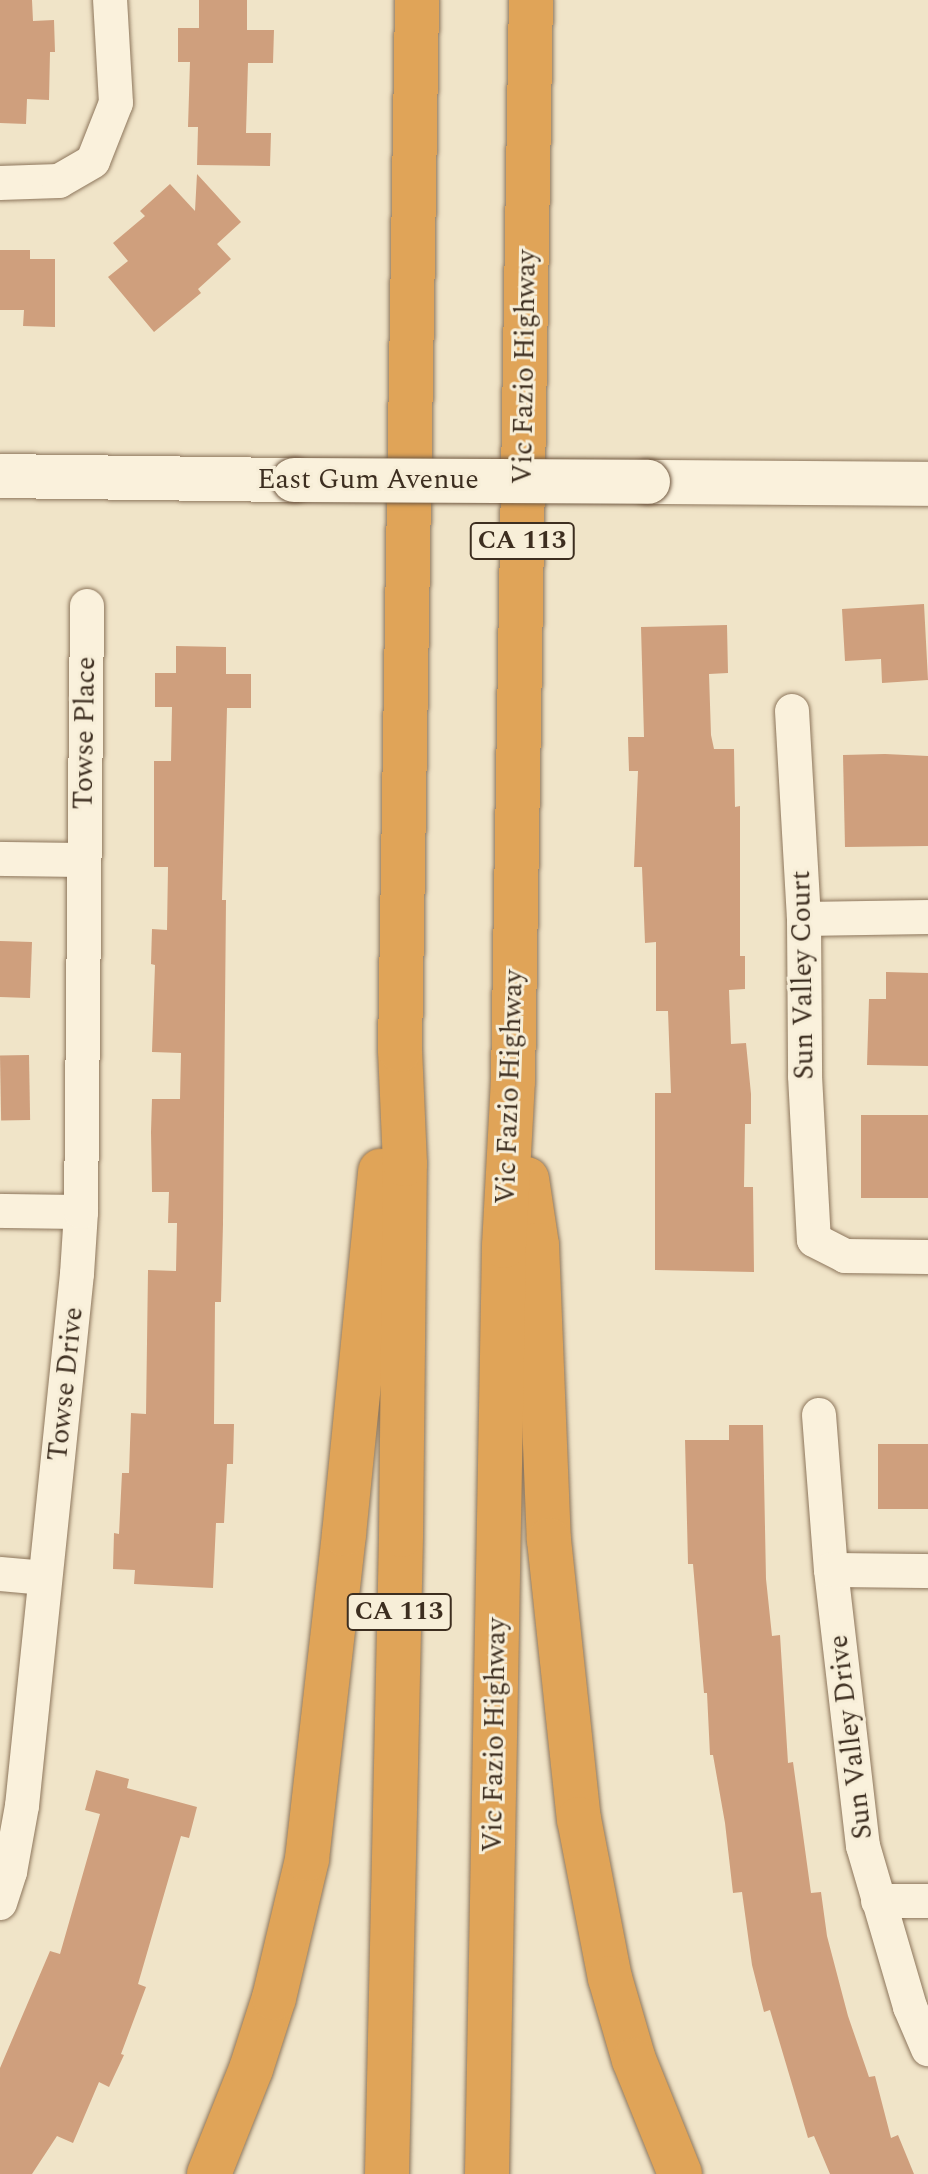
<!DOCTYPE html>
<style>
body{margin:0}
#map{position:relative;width:928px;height:2174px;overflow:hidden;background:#f0e4c8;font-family:Spectral,serif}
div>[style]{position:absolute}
.building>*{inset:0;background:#cf9f7d;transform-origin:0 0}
.roads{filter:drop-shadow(0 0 2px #8d765c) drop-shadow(0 0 2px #8d765c)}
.street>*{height:34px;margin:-17px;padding:0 17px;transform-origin:17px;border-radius:17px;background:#faf1dc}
.secondary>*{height:44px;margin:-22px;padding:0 22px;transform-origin:22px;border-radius:22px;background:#faf1dc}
.highway>*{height:44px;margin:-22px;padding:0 22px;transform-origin:22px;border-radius:22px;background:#e0a458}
.bridges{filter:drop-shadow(0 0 2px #6f573f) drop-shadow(0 0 2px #6f573f)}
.secondary-bridge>*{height:44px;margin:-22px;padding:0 22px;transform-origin:22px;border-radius:22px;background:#faf1dc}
span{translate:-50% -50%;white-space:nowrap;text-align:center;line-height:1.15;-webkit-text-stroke:6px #f7eed8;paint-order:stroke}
.shield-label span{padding:2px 6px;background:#f7eed8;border:2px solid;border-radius:6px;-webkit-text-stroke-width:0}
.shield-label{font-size:26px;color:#3d2e20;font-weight:700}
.street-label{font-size:28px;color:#3d2e20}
</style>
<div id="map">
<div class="building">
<div style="clip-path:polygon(0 0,32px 0,33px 21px,54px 20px,55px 52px,50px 52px,49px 100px,27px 99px,26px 124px,0 123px)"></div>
<div style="clip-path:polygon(199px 0,247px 0,247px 30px,274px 30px,273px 63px,248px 63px,246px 133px,271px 133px,270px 166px,197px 165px,198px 127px,188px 127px,190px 62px,178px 62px,178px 28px,199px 28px)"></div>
<div style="clip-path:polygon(197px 174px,241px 222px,217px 244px,231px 259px,198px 289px,201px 293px,154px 332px,108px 277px,128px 261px,113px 243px,145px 216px,140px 211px,170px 184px,195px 211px)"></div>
<div style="clip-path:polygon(0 250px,30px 250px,30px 259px,55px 259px,55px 327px,23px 326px,24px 310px,0 310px)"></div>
<div style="clip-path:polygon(924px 604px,928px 680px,882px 683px,881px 659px,845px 661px,842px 609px)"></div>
<div style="clip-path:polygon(727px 625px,728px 673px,709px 674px,711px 735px,714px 749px,734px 749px,735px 807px,740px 806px,740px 956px,745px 956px,745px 989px,729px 990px,731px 1044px,746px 1043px,751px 1094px,751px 1124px,745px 1124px,744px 1187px,753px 1187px,754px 1272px,655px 1270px,655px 1093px,671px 1093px,668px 1011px,656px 1011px,656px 942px,645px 943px,642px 867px,634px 867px,638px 771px,629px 771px,628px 737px,644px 737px,641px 627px)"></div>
<div style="clip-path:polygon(176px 646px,226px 647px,226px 674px,251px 674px,251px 708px,227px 708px,222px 900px,226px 900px,223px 1224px,221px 1302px,215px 1302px,214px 1424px,234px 1424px,233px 1464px,227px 1464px,224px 1523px,216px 1523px,213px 1588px,134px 1584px,135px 1570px,113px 1569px,114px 1533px,119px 1534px,122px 1473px,129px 1473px,131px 1413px,146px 1414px,148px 1270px,176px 1271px,177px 1223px,168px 1223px,169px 1192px,152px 1192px,151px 1132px,152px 1099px,180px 1099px,181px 1053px,152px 1052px,155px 965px,151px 964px,152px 929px,167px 930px,168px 867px,154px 867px,154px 761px,171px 761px,172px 707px,155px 707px,155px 673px,176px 673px)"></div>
<div style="clip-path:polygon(885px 754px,928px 756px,928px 846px,845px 847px,843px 755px)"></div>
<div style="left:0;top:941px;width:32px;height:56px;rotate:2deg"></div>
<div style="clip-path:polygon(886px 972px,928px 973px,928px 1066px,867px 1065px,869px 999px,886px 999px)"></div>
<div style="left:29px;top:1055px;width:65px;height:29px;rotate:89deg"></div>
<div style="left:861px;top:1115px;width:67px;height:83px"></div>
<div style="clip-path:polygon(729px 1425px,763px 1425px,766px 1579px,772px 1636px,780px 1635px,788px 1763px,793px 1762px,811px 1893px,821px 1892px,827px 1936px,848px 2016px,869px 2077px,875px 2076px,891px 2138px,898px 2135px,914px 2174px,830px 2174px,814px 2136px,808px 2138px,770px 2010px,764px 2012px,752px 1965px,742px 1892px,733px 1893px,725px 1823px,713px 1755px,710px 1755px,707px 1693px,704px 1693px,693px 1564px,688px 1564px,685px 1440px,729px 1440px)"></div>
<div style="left:878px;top:1444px;width:50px;height:65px"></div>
<div style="clip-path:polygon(96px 1770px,129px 1779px,127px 1788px,197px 1807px,189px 1838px,181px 1836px,138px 1984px,146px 1987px,121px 2054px,124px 2055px,109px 2087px,99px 2082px,73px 2143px,57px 2136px,32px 2174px,0 2174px,0 2068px,50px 1951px,60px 1954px,100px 1814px,85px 1810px)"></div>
</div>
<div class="roads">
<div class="street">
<div style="left:0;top:183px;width:59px;rotate:-1.9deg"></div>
<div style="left:59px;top:181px;width:39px;rotate:-30deg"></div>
<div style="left:93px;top:161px;width:62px;rotate:-68.4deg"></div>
<div style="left:116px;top:103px;width:103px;rotate:-93.3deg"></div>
<div style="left:792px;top:711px;width:208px;rotate:86.7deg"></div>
<div style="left:804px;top:919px;width:157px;rotate:89.6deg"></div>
<div style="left:805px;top:1076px;width:164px;rotate:86.9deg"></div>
<div style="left:814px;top:1240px;width:35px;rotate:27deg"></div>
<div style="left:845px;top:1256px;width:83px;rotate:0.7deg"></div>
<div style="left:0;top:859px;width:83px;rotate:0.7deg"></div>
<div style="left:804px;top:919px;width:124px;rotate:-0.9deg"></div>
<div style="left:0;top:1211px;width:81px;rotate:0.7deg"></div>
<div style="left:819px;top:1415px;width:155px;rotate:85.6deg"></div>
<div style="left:831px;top:1570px;width:278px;rotate:83.4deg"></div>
<div style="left:863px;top:1846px;width:168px;rotate:73.7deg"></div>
<div style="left:910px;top:2007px;width:46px;rotate:66.8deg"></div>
<div style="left:831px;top:1570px;width:97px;rotate:0.6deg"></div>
<div style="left:0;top:1574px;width:45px;rotate:5.1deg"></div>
<div style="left:878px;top:1901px;width:50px"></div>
<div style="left:0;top:1903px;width:33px;rotate:-72deg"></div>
<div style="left:10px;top:1872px;width:67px;rotate:-79.7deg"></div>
<div style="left:22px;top:1806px;width:535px;rotate:-84.1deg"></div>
<div style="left:77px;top:1274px;width:62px;rotate:-86.3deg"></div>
<div style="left:81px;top:1212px;width:606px;rotate:-89.43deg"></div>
</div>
<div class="secondary">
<div style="left:0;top:476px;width:294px;rotate:0.8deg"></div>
<div style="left:648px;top:482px;width:280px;rotate:0.4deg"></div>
</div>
<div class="highway">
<div style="left:527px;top:1179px;width:67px;rotate:81.4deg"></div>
<div style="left:537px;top:1245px;width:295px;rotate:87.7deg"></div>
<div style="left:549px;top:1540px;width:281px;rotate:83.9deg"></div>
<div style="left:579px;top:1819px;width:162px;rotate:79deg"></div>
<div style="left:610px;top:1978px;width:85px;rotate:73.7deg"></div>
<div style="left:634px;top:2060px;width:123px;rotate:68deg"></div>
<div style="left:209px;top:2174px;width:113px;rotate:-68.2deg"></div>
<div style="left:251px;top:2069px;width:75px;rotate:-72.1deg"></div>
<div style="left:274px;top:1998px;width:143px;rotate:-76.6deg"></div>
<div style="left:307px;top:1859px;width:327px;rotate:-83.5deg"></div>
<div style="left:344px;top:1534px;width:365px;rotate:-84.3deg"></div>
<div style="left:387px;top:2174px;width:639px;rotate:-88.74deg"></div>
<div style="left:401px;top:1535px;width:371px;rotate:-89.4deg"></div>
<div style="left:405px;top:1164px;width:114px;rotate:-92.5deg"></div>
<div style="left:400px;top:1050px;width:1050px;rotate:-89.07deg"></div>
<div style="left:487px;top:2174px;width:928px;rotate:-88.95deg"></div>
<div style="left:504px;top:1246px;width:165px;rotate:-86.9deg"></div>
<div style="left:513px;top:1081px;width:1081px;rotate:-89.05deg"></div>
</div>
</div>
<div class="bridges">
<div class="secondary-bridge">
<div style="left:294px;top:480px;width:354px;rotate:0.3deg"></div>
</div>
</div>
<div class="shield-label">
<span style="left:522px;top:541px">CA 113</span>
<span style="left:399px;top:1612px">CA 113</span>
</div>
<div class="street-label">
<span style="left:525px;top:367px;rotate:-89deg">Vic Fazio Highway</span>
<span style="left:368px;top:480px">East Gum Avenue</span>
<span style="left:85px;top:733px;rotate:-89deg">Towse Place</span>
<span style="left:803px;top:975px;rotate:-91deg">Sun Valley Court</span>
<span style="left:510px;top:1087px;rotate:-88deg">Vic Fazio Highway</span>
<span style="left:66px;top:1384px;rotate:-84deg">Towse Drive</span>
<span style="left:495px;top:1735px;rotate:-89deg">Vic Fazio Highway</span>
<span style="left:851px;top:1737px;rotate:-97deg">Sun Valley Drive</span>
</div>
</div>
